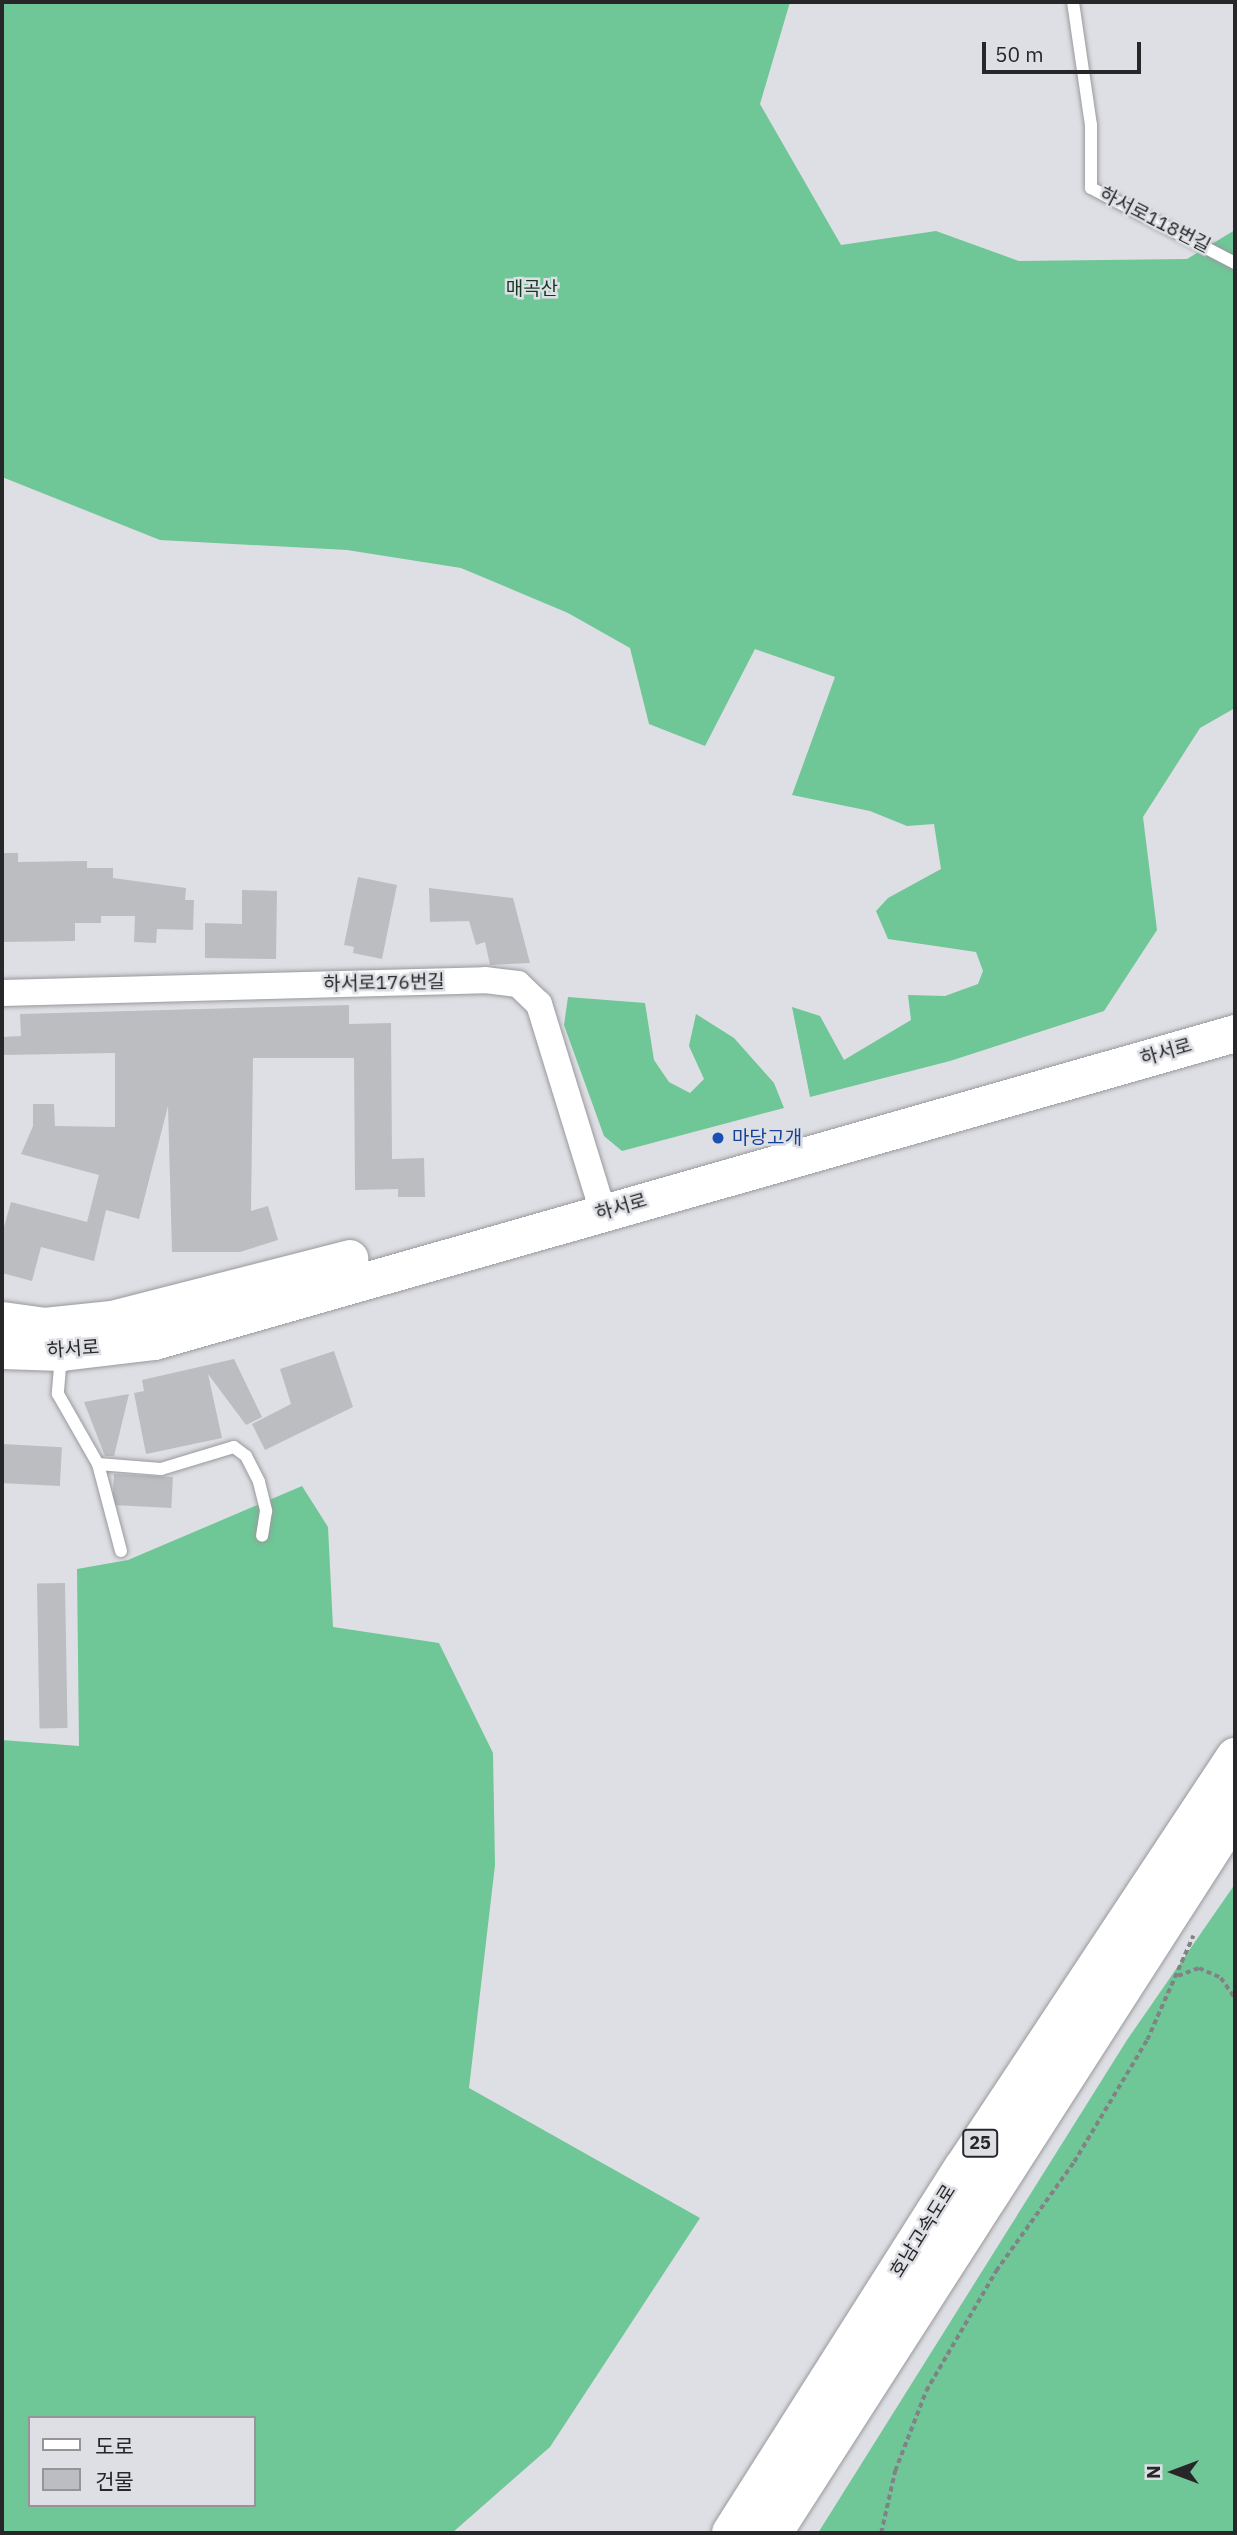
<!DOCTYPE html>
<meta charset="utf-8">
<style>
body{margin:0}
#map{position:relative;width:1237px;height:2535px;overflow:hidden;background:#dedfe4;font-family:"IBM Plex Sans","Noto Sans KR",sans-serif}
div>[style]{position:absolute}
.forest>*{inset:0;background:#6fc696}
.building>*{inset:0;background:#bbbdc1;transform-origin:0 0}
.path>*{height:3.5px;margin-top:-1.75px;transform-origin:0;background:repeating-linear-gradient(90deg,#828286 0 5px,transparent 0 8.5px)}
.roads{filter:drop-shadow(0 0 2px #98999d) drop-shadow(0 0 2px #98999d)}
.service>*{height:12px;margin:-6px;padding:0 6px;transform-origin:6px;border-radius:6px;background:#fff}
.minor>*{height:26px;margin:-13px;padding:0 13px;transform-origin:13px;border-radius:13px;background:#fff}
.secondary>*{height:37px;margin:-18.5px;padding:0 18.5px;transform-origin:18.5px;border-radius:18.5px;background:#fff}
.motorway>*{height:38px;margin:-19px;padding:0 19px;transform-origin:19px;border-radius:19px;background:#fff}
.dots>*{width:19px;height:19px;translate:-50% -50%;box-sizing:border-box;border:4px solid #dedfe4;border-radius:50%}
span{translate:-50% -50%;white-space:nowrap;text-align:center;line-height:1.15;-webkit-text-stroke:5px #dedfe4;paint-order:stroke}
.shield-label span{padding:2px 5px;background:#dedfe4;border:2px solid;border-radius:5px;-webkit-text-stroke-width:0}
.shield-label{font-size:18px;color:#272729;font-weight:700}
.street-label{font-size:19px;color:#272729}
.park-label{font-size:19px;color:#123824}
.transit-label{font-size:19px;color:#164399}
.left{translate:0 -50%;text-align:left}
.frame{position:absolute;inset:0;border:4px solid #272729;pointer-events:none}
.legend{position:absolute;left:28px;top:2416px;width:228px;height:91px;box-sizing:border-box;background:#dedfe4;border:2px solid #959599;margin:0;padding:9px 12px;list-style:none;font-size:21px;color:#272729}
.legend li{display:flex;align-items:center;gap:14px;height:35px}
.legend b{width:35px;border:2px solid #959599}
.north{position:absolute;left:1139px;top:2437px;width:70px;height:70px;-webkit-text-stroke:5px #dedfe4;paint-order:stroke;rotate:270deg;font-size:19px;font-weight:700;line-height:28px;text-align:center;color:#272729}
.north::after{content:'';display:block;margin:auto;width:24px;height:32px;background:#272729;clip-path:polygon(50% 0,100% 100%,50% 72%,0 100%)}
.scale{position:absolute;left:982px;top:42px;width:159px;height:32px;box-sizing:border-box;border:4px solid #272729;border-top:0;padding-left:9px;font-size:21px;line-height:24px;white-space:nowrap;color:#272729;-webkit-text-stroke:5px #dedfe4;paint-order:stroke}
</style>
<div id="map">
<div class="forest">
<div style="clip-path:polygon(2px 2px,790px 2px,760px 104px,841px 245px,936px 231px,1019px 261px,1187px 259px,1235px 230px,1235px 708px,1200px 728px,1143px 817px,1157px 930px,1104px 1011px,950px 1061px,810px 1097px,792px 1007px,820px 1016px,844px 1060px,911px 1020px,908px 995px,945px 996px,978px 984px,983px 971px,976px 952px,888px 939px,876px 911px,888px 898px,941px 869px,934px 824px,907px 826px,870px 811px,792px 795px,835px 677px,755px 649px,705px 746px,649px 724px,630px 648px,568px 613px,461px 568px,347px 550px,160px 540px,2px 477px)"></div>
<div style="clip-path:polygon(568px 997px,645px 1003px,654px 1060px,669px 1082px,690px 1093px,704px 1079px,689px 1046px,696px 1014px,734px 1038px,774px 1083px,784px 1108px,622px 1151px,604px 1136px,564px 1025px)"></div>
<div style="clip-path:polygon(evenodd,302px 1486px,328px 1527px,333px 1627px,439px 1643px,493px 1753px,495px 1865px,469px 2088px,700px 2218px,550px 2447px,452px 2533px,2px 2533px,2px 1740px,79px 1746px,77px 1569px,128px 1560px,302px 1486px,30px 2418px,254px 2418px,254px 2505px,30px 2505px,30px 2418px)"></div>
<div style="clip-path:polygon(1235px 1884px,1235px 2533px,818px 2533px,1127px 2040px)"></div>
</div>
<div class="building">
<div style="clip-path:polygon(2px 853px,18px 853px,18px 862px,87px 861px,87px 868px,113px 868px,113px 878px,186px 888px,185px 900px,194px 900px,193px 930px,157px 929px,156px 943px,134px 942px,135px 916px,101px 916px,101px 923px,75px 923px,75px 941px,2px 942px)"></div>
<div style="clip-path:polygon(358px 877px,397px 885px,382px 959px,353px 953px,354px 947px,344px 945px)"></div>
<div style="clip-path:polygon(429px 888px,513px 898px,530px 963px,490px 965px,485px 942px,476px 945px,469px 921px,430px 922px)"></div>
<div style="clip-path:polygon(242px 890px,277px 891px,276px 959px,205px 958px,205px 923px,242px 924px)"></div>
<div style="clip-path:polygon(349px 1005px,349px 1024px,391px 1023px,392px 1159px,424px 1158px,425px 1197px,398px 1197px,398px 1189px,355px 1190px,354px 1058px,253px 1058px,251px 1211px,268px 1206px,278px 1240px,240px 1252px,172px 1252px,168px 1106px,139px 1219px,106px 1210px,94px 1261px,41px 1247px,32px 1281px,2px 1273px,2px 1234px,11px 1202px,87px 1222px,99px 1175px,21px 1154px,33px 1126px,33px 1104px,54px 1104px,55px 1126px,115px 1127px,115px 1053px,2px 1055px,2px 1037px,21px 1036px,20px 1014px)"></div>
<div style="clip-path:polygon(334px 1351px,353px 1407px,265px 1450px,252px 1424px,291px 1404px,280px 1369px)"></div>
<div style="clip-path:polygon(234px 1359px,262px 1417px,246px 1425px,208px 1374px,222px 1438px,146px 1454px,134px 1393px,144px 1391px,142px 1380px)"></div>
<div style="clip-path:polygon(129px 1394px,114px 1456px,105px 1456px,84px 1402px)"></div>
<div style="left:2px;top:1444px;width:60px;height:39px;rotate:3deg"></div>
<div style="left:114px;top:1474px;width:59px;height:31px;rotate:3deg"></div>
<div style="left:65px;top:1583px;width:145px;height:28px;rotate:89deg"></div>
</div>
<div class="path">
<div style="left:1178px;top:1976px;width:22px;rotate:-21deg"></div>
<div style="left:1199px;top:1968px;width:24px;rotate:24deg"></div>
<div style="left:1221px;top:1978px;width:24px;rotate:55deg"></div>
<div style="left:881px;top:2533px;width:64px;rotate:-77.3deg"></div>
<div style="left:895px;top:2471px;width:86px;rotate:-68.8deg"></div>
<div style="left:926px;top:2391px;width:139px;rotate:-59.7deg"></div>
<div style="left:996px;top:2271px;width:134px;rotate:-54.4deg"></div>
<div style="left:1074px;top:2162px;width:142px;rotate:-59.1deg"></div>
<div style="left:1147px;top:2040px;width:114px;rotate:-66.1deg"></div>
</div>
<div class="roads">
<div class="service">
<div style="left:1073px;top:2px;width:124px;rotate:81.7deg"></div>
<div style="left:1091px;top:125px;width:63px;rotate:90deg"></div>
<div style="left:1091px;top:188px;width:162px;rotate:27.5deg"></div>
<div style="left:61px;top:1356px;width:38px;rotate:95deg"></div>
<div style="left:58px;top:1394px;width:81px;rotate:60.3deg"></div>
<div style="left:98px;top:1464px;width:90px;rotate:75.2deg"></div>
<div style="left:98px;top:1464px;width:63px;rotate:4.5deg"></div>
<div style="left:161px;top:1469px;width:76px;rotate:-16.8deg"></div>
<div style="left:234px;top:1447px;width:15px;rotate:37deg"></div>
<div style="left:246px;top:1456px;width:29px;rotate:63deg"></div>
<div style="left:259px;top:1482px;width:30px;rotate:76deg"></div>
<div style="left:266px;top:1511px;width:25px;rotate:99deg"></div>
</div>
<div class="minor">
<div style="left:2px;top:993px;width:483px;rotate:-1.5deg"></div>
<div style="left:485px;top:980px;width:33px;rotate:7deg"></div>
<div style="left:518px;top:984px;width:29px;rotate:44deg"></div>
<div style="left:539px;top:1004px;width:218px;rotate:72.9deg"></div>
</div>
<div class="secondary">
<div style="left:2px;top:1320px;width:42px;rotate:8.1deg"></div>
<div style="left:44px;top:1326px;width:68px;rotate:-5.9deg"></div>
<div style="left:112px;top:1319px;width:245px;rotate:-14.4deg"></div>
<div style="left:2px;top:1350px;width:60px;rotate:1.9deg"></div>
<div style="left:62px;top:1352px;width:93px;rotate:-6.8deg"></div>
<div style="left:154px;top:1341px;width:1124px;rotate:-15.9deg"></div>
</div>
<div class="motorway">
<div style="left:731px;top:2533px;width:432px;rotate:-57.6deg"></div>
<div style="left:963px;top:2168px;width:493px;rotate:-56.5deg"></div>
<div style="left:773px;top:2533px;width:855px;rotate:-57.31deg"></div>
</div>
</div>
<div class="dots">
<div style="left:718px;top:1138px;background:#1a4fb4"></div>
</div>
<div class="shield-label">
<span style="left:980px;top:2143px">25</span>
</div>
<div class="street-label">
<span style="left:1155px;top:220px;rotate:27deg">하서로118번길</span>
<span style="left:384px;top:983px;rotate:-1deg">하서로176번길</span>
<span style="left:1166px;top:1052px;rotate:-16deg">하서로</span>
<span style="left:621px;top:1207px;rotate:-16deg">하서로</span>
<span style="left:73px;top:1349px;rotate:-4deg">하서로</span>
<span style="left:923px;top:2231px;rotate:-58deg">호남고속도로</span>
</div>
<div class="park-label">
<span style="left:532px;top:289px">매곡산</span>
</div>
<div class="transit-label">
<span class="left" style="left:732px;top:1138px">마당고개</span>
</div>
<div class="frame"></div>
<ul class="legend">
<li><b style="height:9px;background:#fff"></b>도로</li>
<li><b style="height:19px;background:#bbbdc1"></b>건물</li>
</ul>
<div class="north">N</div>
<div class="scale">50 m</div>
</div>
